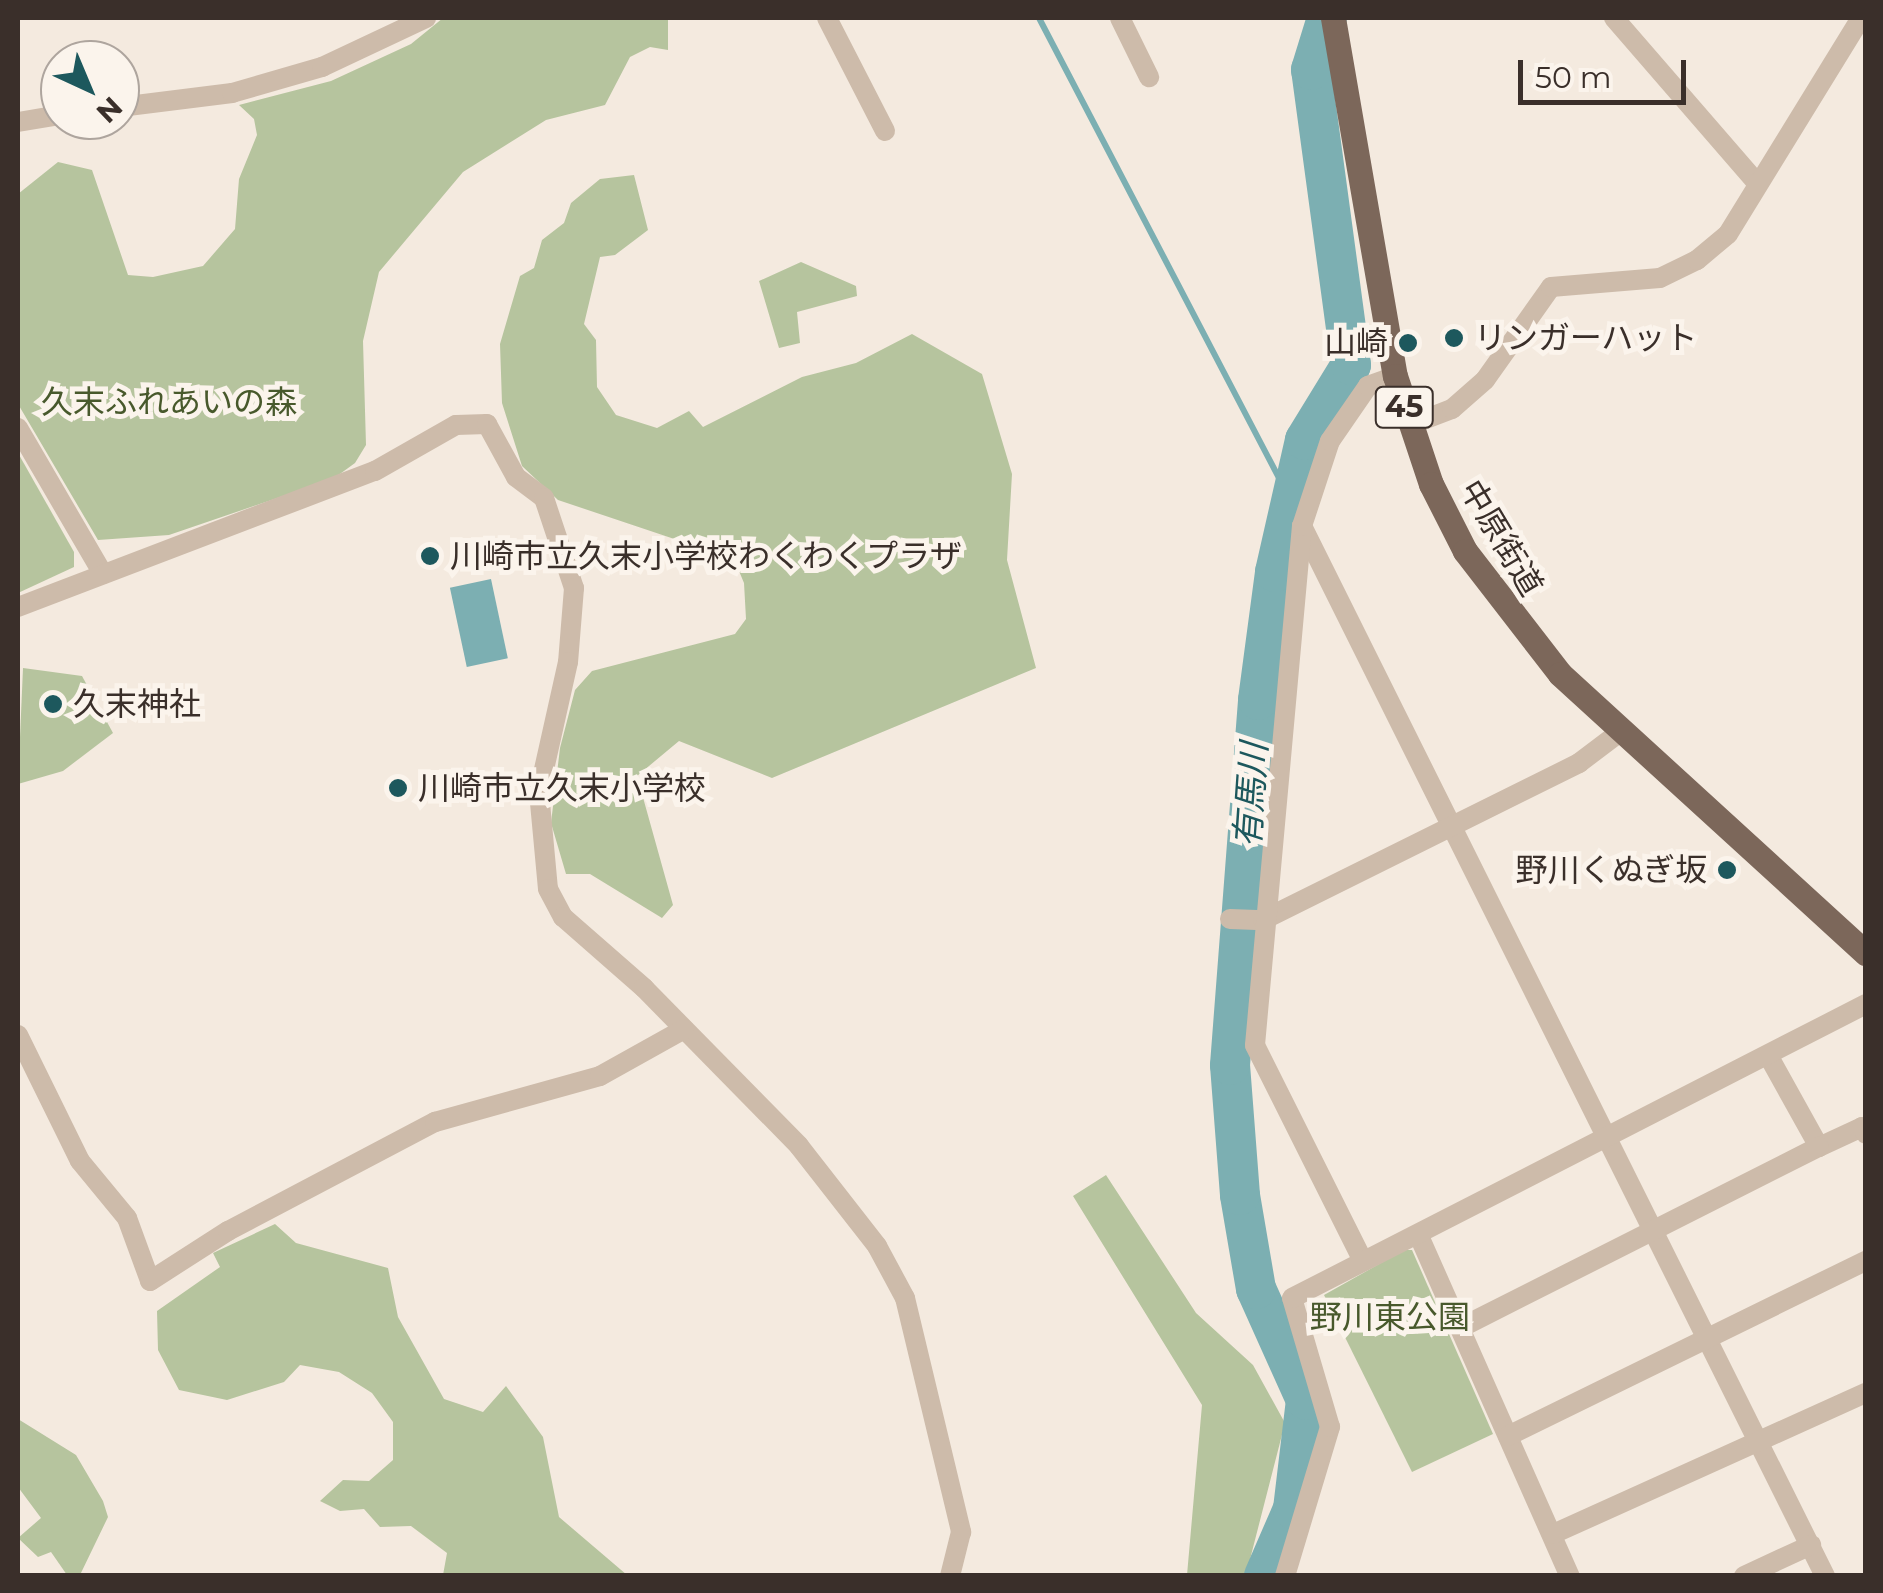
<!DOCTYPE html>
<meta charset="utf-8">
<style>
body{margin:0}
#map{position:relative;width:1883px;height:1593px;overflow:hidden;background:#f4eadf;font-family:Montserrat,"Noto Sans JP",sans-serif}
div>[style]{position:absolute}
.green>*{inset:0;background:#b6c49e}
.water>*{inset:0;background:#7cafb2;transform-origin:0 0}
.stream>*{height:6px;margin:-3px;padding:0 3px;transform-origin:3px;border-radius:3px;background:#7cafb2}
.river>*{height:40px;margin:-20px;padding:0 20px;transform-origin:20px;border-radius:20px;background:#7cafb2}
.minor>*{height:20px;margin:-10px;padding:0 10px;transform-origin:10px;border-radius:10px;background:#cdbbaa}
.primary>*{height:25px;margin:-12.5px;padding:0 12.5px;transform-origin:12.5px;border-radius:12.5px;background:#7c675a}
.dots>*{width:28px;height:28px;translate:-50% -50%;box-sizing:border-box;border:5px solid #fbf4ec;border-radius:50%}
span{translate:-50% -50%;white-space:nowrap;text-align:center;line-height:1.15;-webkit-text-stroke:10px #fbf4ec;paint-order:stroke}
.shield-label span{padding:2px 8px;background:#fbf4ec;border:2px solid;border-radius:8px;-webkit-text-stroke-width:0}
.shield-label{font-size:30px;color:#3a2f2a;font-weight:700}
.poi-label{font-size:32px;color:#3a2f2a}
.left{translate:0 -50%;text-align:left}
.right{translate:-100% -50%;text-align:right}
.park-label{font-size:32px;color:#48592c}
.street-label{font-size:32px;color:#3a2f2a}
.water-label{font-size:35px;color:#1d585d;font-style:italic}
.frame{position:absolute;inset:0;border:20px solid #3a2f2a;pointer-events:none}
.north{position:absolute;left:40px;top:40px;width:100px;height:100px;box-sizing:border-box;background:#fbf4ec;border:2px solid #aea59e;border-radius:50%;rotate:136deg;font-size:28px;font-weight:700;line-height:40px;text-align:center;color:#3a2f2a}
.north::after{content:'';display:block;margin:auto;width:35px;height:45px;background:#1d585d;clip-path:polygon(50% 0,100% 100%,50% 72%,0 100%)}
.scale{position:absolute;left:1518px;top:60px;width:168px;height:45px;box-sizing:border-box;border:5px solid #3a2f2a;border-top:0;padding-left:12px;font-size:30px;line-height:35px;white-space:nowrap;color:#3a2f2a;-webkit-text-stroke:8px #fbf4ec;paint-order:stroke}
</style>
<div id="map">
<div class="green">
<div style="clip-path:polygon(443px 18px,668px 18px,668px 50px,650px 47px,630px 57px,605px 105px,546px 120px,463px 172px,379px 272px,363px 341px,366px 445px,355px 463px,333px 479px,169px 535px,98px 540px,18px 404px,18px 194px,58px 162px,92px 170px,128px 275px,153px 277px,203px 266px,235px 229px,239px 179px,257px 135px,254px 119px,239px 105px,331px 81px,411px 44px)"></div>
<div style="clip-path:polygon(634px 175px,648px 230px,615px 255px,600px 257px,584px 324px,596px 340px,597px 387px,616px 415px,657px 428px,689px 411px,703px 427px,802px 377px,856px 363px,912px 334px,982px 374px,1012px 474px,1007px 560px,1036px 668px,772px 778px,679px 741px,637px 776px,673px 905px,662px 918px,590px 874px,566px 874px,551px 823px,560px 748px,575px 690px,592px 671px,735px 634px,746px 619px,744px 583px,734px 559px,558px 500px,522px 466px,502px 403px,500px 344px,520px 276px,534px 268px,542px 240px,564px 223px,571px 203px,600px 179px)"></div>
<div style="clip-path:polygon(801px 262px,856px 286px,857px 296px,797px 312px,800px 343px,779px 348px,759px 281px)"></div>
<div style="clip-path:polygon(18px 453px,74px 552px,74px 567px,18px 593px)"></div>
<div style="clip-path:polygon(23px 668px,82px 676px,113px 733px,63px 771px,18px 784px)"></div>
<div style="clip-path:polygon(1106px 1175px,1196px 1313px,1253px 1365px,1285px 1423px,1246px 1575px,1187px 1575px,1202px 1405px,1073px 1196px)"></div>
<div style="clip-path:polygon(275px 1224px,296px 1243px,388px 1268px,398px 1317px,444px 1399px,483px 1412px,506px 1386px,543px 1437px,559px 1517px,627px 1575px,443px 1575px,447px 1553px,411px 1526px,380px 1527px,364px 1509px,340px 1511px,320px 1501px,343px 1480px,369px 1481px,393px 1460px,393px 1422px,372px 1393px,339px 1372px,300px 1365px,284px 1382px,227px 1400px,179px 1390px,158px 1350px,157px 1311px,220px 1267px,213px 1253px)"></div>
<div style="clip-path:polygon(1404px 1250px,1412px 1250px,1493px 1434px,1412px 1472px,1324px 1295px)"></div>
<div style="clip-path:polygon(18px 1419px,76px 1455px,103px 1501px,108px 1517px,80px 1575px,67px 1575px,51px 1552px,38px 1557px,18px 1538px,41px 1518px,18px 1487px)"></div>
</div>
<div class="water">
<div style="left:491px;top:579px;width:81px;height:42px;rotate:78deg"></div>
</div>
<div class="stream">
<div style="left:1039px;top:18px;width:547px;rotate:62.45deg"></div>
</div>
<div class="river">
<div style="left:1264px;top:1576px;width:73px;rotate:-66.6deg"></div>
<div style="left:1293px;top:1509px;width:110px;rotate:-83.2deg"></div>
<div style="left:1306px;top:1400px;width:122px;rotate:-114.2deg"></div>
<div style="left:1256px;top:1289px;width:95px;rotate:-99.7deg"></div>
<div style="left:1240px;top:1195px;width:130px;rotate:-94.4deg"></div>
<div style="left:1230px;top:1065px;width:366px;rotate:-85.6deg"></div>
<div style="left:1258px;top:700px;width:129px;rotate:-82.4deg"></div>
<div style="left:1275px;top:572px;width:135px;rotate:-77.2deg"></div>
<div style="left:1305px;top:440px;width:88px;rotate:-58.5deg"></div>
<div style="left:1351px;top:365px;width:298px;rotate:-97.7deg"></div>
<div style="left:1311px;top:70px;width:54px;rotate:-72.9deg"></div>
</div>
<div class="minor">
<div style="left:827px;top:18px;width:127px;rotate:62.8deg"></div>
<div style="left:1120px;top:18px;width:66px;rotate:63.8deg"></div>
<div style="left:1614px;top:18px;width:218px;rotate:49.1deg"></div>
<div style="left:120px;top:107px;width:113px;rotate:-7.1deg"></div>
<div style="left:232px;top:93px;width:94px;rotate:-16.1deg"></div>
<div style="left:322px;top:67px;width:115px;rotate:-25.2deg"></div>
<div style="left:18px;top:122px;width:43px;rotate:-9.5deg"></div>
<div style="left:1410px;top:425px;width:45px;rotate:-20.9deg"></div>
<div style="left:1452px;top:409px;width:44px;rotate:-41.3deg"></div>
<div style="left:1485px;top:380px;width:114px;rotate:-54.6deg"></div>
<div style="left:1551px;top:287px;width:109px;rotate:-4.7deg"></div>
<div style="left:1660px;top:278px;width:41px;rotate:-25.9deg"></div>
<div style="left:1697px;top:260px;width:40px;rotate:-40deg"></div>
<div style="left:1728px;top:234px;width:254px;rotate:-58.4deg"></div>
<div style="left:18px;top:428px;width:169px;rotate:59.8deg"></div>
<div style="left:1302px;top:526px;width:1173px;rotate:63.52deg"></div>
<div style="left:18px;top:607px;width:382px;rotate:-20.9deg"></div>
<div style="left:375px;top:471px;width:93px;rotate:-29.6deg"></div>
<div style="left:456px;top:425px;width:31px;rotate:-2deg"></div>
<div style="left:487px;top:424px;width:60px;rotate:61.3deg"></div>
<div style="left:516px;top:477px;width:35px;rotate:37deg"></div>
<div style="left:544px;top:498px;width:95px;rotate:71.6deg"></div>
<div style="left:574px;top:588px;width:74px;rotate:94.6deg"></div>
<div style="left:568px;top:662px;width:133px;rotate:102.6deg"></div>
<div style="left:539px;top:792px;width:97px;rotate:84.7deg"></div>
<div style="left:548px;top:889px;width:32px;rotate:62deg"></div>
<div style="left:563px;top:917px;width:108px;rotate:41.2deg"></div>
<div style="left:644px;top:988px;width:221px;rotate:45.5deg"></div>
<div style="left:799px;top:1146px;width:127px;rotate:52deg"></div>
<div style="left:877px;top:1246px;width:59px;rotate:61.7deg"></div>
<div style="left:905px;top:1298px;width:241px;rotate:76.5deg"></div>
<div style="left:961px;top:1532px;width:45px;rotate:104deg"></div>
<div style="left:1230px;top:919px;width:33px;rotate:2deg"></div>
<div style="left:1263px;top:920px;width:353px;rotate:-26.4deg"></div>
<div style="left:1579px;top:763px;width:51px;rotate:-37.1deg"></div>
<div style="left:18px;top:1035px;width:140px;rotate:63.8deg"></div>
<div style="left:80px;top:1161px;width:74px;rotate:50.5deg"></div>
<div style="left:127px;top:1218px;width:67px;rotate:69.9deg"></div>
<div style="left:150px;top:1281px;width:93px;rotate:-32.7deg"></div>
<div style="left:228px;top:1231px;width:234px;rotate:-27.8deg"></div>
<div style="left:435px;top:1122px;width:171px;rotate:-15.6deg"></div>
<div style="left:600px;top:1076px;width:96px;rotate:-29.2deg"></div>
<div style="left:1769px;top:1057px;width:103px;rotate:60.9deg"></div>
<div style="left:1819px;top:1147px;width:47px;rotate:-24.9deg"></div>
<div style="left:1862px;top:1127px;width:8px;rotate:60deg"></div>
<div style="left:1419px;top:1236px;width:372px;rotate:66.1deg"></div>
<div style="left:1363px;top:1261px;width:241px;rotate:-116.6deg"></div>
<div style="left:1255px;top:1045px;width:521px;rotate:-84.83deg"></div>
<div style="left:1302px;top:526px;width:89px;rotate:-71.8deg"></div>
<div style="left:1330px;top:441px;width:67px;rotate:-55.4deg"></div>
<div style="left:1368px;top:386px;width:29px;rotate:-20deg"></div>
<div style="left:1460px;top:1328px;width:402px;rotate:-26.8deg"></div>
<div style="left:1508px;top:1436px;width:398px;rotate:-26.1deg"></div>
<div style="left:1553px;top:1534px;width:343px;rotate:-24.3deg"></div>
<div style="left:1285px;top:1576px;width:156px;rotate:-73.2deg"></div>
<div style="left:1330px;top:1427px;width:134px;rotate:-106.4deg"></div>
<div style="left:1292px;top:1298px;width:645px;rotate:-27.12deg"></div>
<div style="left:1744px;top:1576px;width:74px;rotate:-24.8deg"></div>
</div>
<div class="primary">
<div style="left:1333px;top:18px;width:363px;rotate:80.2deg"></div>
<div style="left:1395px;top:376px;width:114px;rotate:71.6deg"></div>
<div style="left:1431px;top:484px;width:75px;rotate:63.1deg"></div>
<div style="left:1465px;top:551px;width:155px;rotate:52.3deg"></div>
<div style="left:1560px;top:674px;width:414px;rotate:42.4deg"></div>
</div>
<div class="dots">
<div style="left:1454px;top:338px;background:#1d585d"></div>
<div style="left:1408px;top:343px;background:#1d585d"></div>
<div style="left:430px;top:556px;background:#1d585d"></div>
<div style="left:53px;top:704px;background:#1d585d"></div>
<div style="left:398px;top:788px;background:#1d585d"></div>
<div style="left:1727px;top:870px;background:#1d585d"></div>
</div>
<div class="shield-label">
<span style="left:1404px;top:407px">45</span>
</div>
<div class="poi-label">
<span class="left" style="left:1474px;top:338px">リンガーハット</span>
<span class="right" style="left:1388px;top:343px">山崎</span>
<span class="left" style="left:450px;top:556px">川崎市立久末小学校わくわくプラザ</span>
<span class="left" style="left:73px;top:704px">久末神社</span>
<span class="left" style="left:418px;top:788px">川崎市立久末小学校</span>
<span class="right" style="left:1707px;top:870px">野川くぬぎ坂</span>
</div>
<div class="park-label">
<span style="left:169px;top:402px">久末ふれあいの森</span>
<span style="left:1390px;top:1317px">野川東公園</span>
</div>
<div class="street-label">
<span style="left:1501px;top:538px;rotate:59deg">中原街道</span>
</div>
<div class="water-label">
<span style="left:1251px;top:795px;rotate:-86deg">有馬川</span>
</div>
<div class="frame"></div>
<div class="north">N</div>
<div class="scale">50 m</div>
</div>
